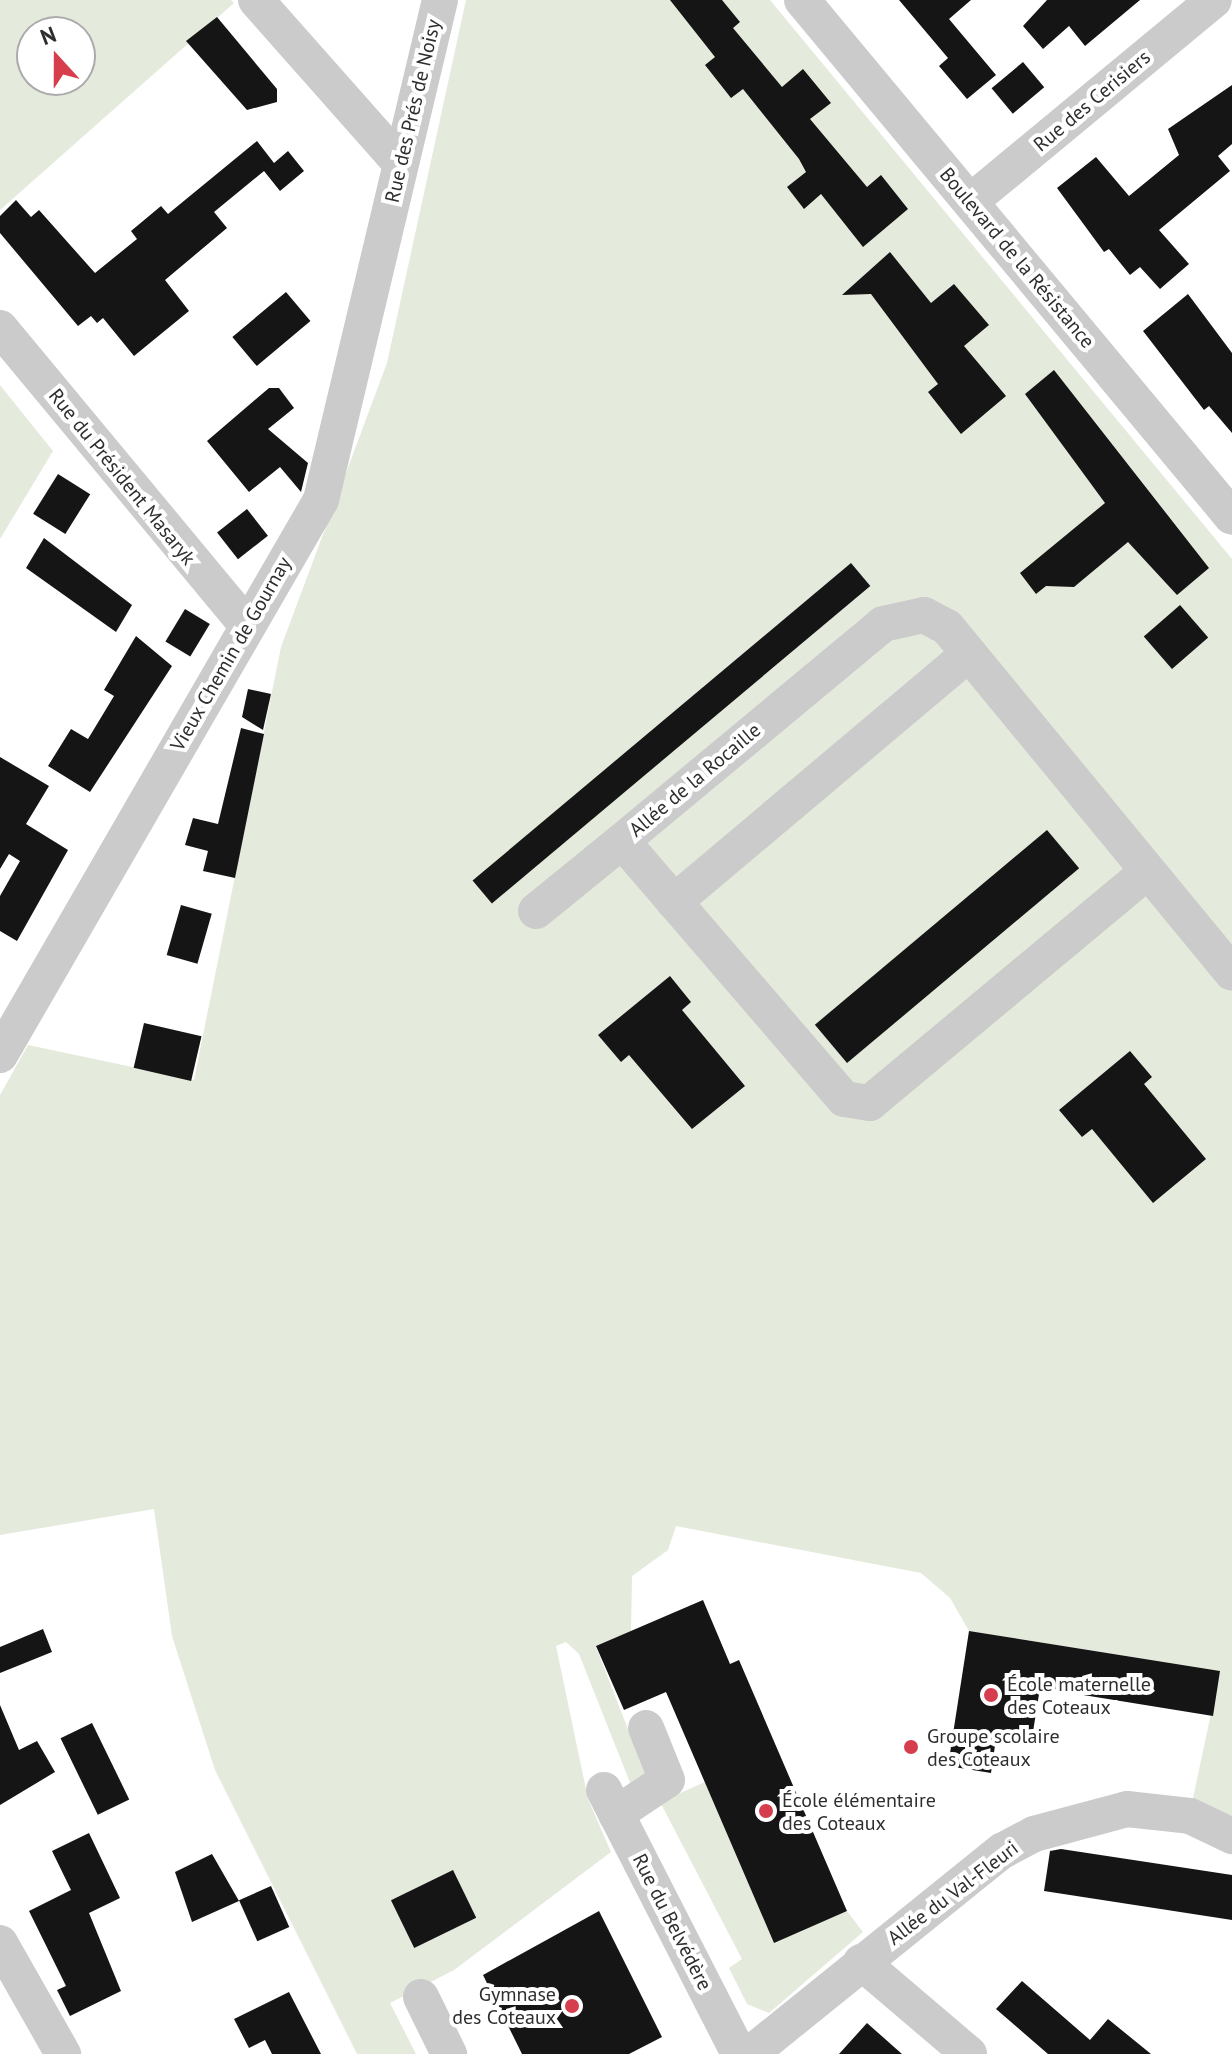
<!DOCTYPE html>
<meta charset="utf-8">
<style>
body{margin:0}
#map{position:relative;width:1232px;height:2054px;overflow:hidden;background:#fff;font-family:"PT Sans",sans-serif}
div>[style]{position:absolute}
.green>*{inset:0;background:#e4eadc}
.building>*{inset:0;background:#151515;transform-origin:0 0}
.minor>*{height:36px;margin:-18px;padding:0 18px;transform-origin:18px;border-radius:18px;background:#cbcbcb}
.dots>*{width:22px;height:22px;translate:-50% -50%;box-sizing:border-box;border:4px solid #fff;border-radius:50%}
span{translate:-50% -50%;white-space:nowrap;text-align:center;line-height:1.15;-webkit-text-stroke:8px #fff;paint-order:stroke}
.street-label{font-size:20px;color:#2e2e2e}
.poi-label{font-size:20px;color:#2e2e2e}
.left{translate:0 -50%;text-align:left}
.right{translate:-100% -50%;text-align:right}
.north{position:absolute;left:16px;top:16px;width:80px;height:80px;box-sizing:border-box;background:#fff;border:2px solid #ababab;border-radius:50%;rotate:339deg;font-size:22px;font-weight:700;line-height:32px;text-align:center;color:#2e2e2e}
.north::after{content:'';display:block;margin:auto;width:28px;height:36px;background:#d63e4e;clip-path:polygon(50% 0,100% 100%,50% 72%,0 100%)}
</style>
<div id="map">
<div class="green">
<div style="clip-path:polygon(evenodd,0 0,231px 0,234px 3px,0 210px,0 0,32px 32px,80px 32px,80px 80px,32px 80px,32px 32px)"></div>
<div style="clip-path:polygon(466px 0,770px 0,1232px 559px,1232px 1816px,1192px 1803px,1220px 1671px,969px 1631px,950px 1598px,921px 1573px,676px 1526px,668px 1550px,632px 1576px,631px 1631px,596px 1647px,647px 1778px,631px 1785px,579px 1654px,566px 1642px,556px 1646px,588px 1799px,611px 1852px,454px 1970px,390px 2003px,416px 2054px,357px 2054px,215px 1770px,172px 1636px,154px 1509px,0 1535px,0 1095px,28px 1045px,194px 1080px,281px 647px,387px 363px)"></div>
<div style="clip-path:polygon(0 385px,53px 451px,0 539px)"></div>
<div style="clip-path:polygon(705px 1782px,774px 1942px,847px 1911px,863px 1932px,769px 2013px,747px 2004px,729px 1968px,742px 1959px,660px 1802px)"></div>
</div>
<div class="building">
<div style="clip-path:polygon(670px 0,722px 0,740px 22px,733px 28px,782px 87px,803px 69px,831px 103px,810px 119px,867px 187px,881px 175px,908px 209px,863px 247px,821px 194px,804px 209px,787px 187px,806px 172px,799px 159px,743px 89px,731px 98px,705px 65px,715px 57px)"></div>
<div style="clip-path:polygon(899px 0,971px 0,949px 19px,996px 75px,967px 99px,939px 66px,948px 58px)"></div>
<div style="clip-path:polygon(1047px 0,1140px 0,1085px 46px,1069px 26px,1043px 49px,1023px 26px)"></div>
<div style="clip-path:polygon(217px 17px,277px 89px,277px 102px,247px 110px,186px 41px)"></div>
<div style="left:1023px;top:62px;width:33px;height:41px;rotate:50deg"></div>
<div style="clip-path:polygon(1232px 85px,1232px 144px,1218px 156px,1230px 171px,1159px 230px,1189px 264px,1160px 289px,1140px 267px,1130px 275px,1109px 249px,1104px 252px,1057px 188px,1096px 157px,1129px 196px,1179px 155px,1168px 129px)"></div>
<div style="clip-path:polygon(257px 141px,274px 163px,288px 151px,304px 171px,280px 191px,264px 171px,214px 212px,227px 228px,165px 280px,189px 311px,134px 356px,103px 318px,97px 323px,91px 316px,78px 326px,0 233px,0 216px,16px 200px,31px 217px,39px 210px,95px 273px,137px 239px,131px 231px,161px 206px,168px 214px)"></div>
<div style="clip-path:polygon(890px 252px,931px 303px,954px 284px,989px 325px,964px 346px,1006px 396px,961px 434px,928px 392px,938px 384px,871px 294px,842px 295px)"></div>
<div style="left:286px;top:292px;width:38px;height:70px;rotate:50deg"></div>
<div style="clip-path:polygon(1188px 294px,1232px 353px,1232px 433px,1209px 406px,1204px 410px,1143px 331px)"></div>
<div style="clip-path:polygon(1054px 370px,1209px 568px,1177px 595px,1128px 542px,1074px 587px,1046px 586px,1036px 594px,1020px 573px,1105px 503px,1025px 394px)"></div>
<div style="clip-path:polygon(269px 388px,279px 388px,294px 408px,268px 429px,308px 463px,301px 492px,280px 467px,249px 492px,207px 441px)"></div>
<div style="left:58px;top:474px;width:38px;height:47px;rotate:32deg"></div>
<div style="left:247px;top:509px;width:34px;height:38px;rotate:52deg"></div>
<div style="clip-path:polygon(44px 538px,132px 605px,116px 632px,26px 568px)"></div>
<div style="left:851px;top:563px;width:30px;height:494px;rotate:50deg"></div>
<div style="left:1180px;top:605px;width:43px;height:48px;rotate:49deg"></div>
<div style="left:185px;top:609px;width:29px;height:38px;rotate:31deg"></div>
<div style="clip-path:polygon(136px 636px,172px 666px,90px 792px,48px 766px,71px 729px,88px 739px,114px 696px,104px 690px)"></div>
<div style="clip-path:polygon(248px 689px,271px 694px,263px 730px,242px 717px)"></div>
<div style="clip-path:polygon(241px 728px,264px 734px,235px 878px,203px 871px,208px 851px,185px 845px,193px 818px,218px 824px)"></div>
<div style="clip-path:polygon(0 757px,49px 786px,26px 824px,68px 850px,17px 941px,0 931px,0 896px,20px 861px,9px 854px,0 869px)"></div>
<div style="left:1047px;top:830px;width:50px;height:303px;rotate:50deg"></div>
<div style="left:181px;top:905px;width:32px;height:52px;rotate:16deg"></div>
<div style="clip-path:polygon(670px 976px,691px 1002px,682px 1010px,745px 1086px,692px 1129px,629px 1055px,621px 1062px,598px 1035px)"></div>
<div style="left:144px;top:1023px;width:59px;height:46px;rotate:13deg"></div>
<div style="clip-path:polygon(1130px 1051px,1152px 1077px,1144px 1084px,1206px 1159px,1153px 1203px,1092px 1129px,1082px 1137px,1059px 1110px)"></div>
<div style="clip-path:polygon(703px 1600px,730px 1664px,739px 1660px,847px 1911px,774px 1943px,666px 1692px,624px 1710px,596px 1646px)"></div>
<div style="clip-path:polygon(43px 1629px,52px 1652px,0 1673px,0 1647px)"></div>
<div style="clip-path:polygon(969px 1631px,1220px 1671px,1213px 1716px,1040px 1688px,1032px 1738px,997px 1732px,991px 1773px,948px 1766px)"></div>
<div style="clip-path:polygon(0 1705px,19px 1750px,37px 1741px,55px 1772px,0 1805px)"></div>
<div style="left:92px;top:1723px;width:85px;height:35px;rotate:64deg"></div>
<div style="clip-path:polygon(89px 1833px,120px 1898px,89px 1913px,121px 1991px,70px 2016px,57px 1990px,66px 1986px,29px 1911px,71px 1890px,52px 1851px)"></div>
<div style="clip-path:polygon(1061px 1849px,1232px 1875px,1232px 1920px,1044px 1891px,1050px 1851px)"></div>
<div style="clip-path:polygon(212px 1854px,239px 1901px,192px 1922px,175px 1872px)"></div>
<div style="left:453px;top:1870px;width:53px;height:69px;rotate:64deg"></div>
<div style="left:271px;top:1886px;width:45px;height:35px;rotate:66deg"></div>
<div style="clip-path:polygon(599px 1911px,662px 2037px,629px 2054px,522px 2054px,483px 1975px)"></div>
<div style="clip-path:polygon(1022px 1981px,1090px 2040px,1108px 2019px,1151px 2054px,1048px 2054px,996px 2009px)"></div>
<div style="clip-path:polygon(289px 1992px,321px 2054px,272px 2054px,265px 2040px,249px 2048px,234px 2019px)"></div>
<div style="clip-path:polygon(867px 2023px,902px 2054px,839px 2054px)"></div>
</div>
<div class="minor">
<div style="left:256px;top:0;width:217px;rotate:48.5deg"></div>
<div style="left:802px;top:0;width:672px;rotate:50.25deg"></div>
<div style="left:971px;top:201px;width:315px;rotate:-39.6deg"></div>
<div style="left:0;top:328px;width:386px;rotate:50.3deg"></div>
<div style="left:1147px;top:872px;width:361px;rotate:140.2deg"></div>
<div style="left:870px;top:1103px;width:26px;rotate:-171deg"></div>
<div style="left:844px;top:1099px;width:340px;rotate:-130.7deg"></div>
<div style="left:622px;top:841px;width:339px;rotate:-39.7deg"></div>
<div style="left:883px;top:624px;width:42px;rotate:-12.4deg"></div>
<div style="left:924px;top:615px;width:26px;rotate:28deg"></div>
<div style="left:947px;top:627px;width:448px;rotate:50.5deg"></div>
<div style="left:674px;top:902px;width:385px;rotate:-40.1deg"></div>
<div style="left:536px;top:911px;width:111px;rotate:-39.1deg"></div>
<div style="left:0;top:1055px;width:641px;rotate:-59.96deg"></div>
<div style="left:321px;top:500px;width:514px;rotate:-76.61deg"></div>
<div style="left:604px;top:1790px;width:297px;rotate:62.9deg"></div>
<div style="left:616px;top:1814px;width:61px;rotate:-33.7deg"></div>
<div style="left:667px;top:1780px;width:56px;rotate:-112deg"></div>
<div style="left:0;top:1943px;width:128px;rotate:60.4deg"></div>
<div style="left:861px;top:1962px;width:142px;rotate:40.4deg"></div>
<div style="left:421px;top:1997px;width:64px;rotate:63.8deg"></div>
<div style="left:750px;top:2054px;width:324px;rotate:-38.9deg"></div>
<div style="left:1002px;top:1851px;width:36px;rotate:-28deg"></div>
<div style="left:1034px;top:1834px;width:96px;rotate:-15deg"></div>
<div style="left:1127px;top:1809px;width:63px;rotate:6.3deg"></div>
<div style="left:1190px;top:1816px;width:47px;rotate:25.5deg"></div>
</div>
<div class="dots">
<div style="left:991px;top:1695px;background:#d63e4e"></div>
<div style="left:911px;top:1747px;background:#d63e4e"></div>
<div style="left:766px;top:1811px;background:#d63e4e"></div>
<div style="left:572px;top:2006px;background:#d63e4e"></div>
</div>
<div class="street-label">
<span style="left:1092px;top:101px;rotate:-40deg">Rue des Cerisiers</span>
<span style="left:413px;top:111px;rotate:-77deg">Rue des Prés de Noisy</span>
<span style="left:1017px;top:258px;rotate:50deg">Boulevard de la Résistance</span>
<span style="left:122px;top:477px;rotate:51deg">Rue du Président Masaryk</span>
<span style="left:231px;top:654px;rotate:-60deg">Vieux Chemin de Gournay</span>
<span style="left:695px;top:780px;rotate:-40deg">Allée de la Rocaille</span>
<span style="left:953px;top:1893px;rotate:-37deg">Allée du Val-Fleuri</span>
<span style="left:672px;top:1922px;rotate:63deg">Rue du Belvédère</span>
</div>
<div class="poi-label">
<span class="left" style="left:1007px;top:1696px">École maternelle<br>des Coteaux</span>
<span class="left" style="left:927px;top:1748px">Groupe scolaire<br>des Coteaux</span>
<span class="left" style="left:782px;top:1812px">École élémentaire<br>des Coteaux</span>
<span class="right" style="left:556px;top:2006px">Gymnase<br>des Coteaux</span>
</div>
<div class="north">N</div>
</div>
